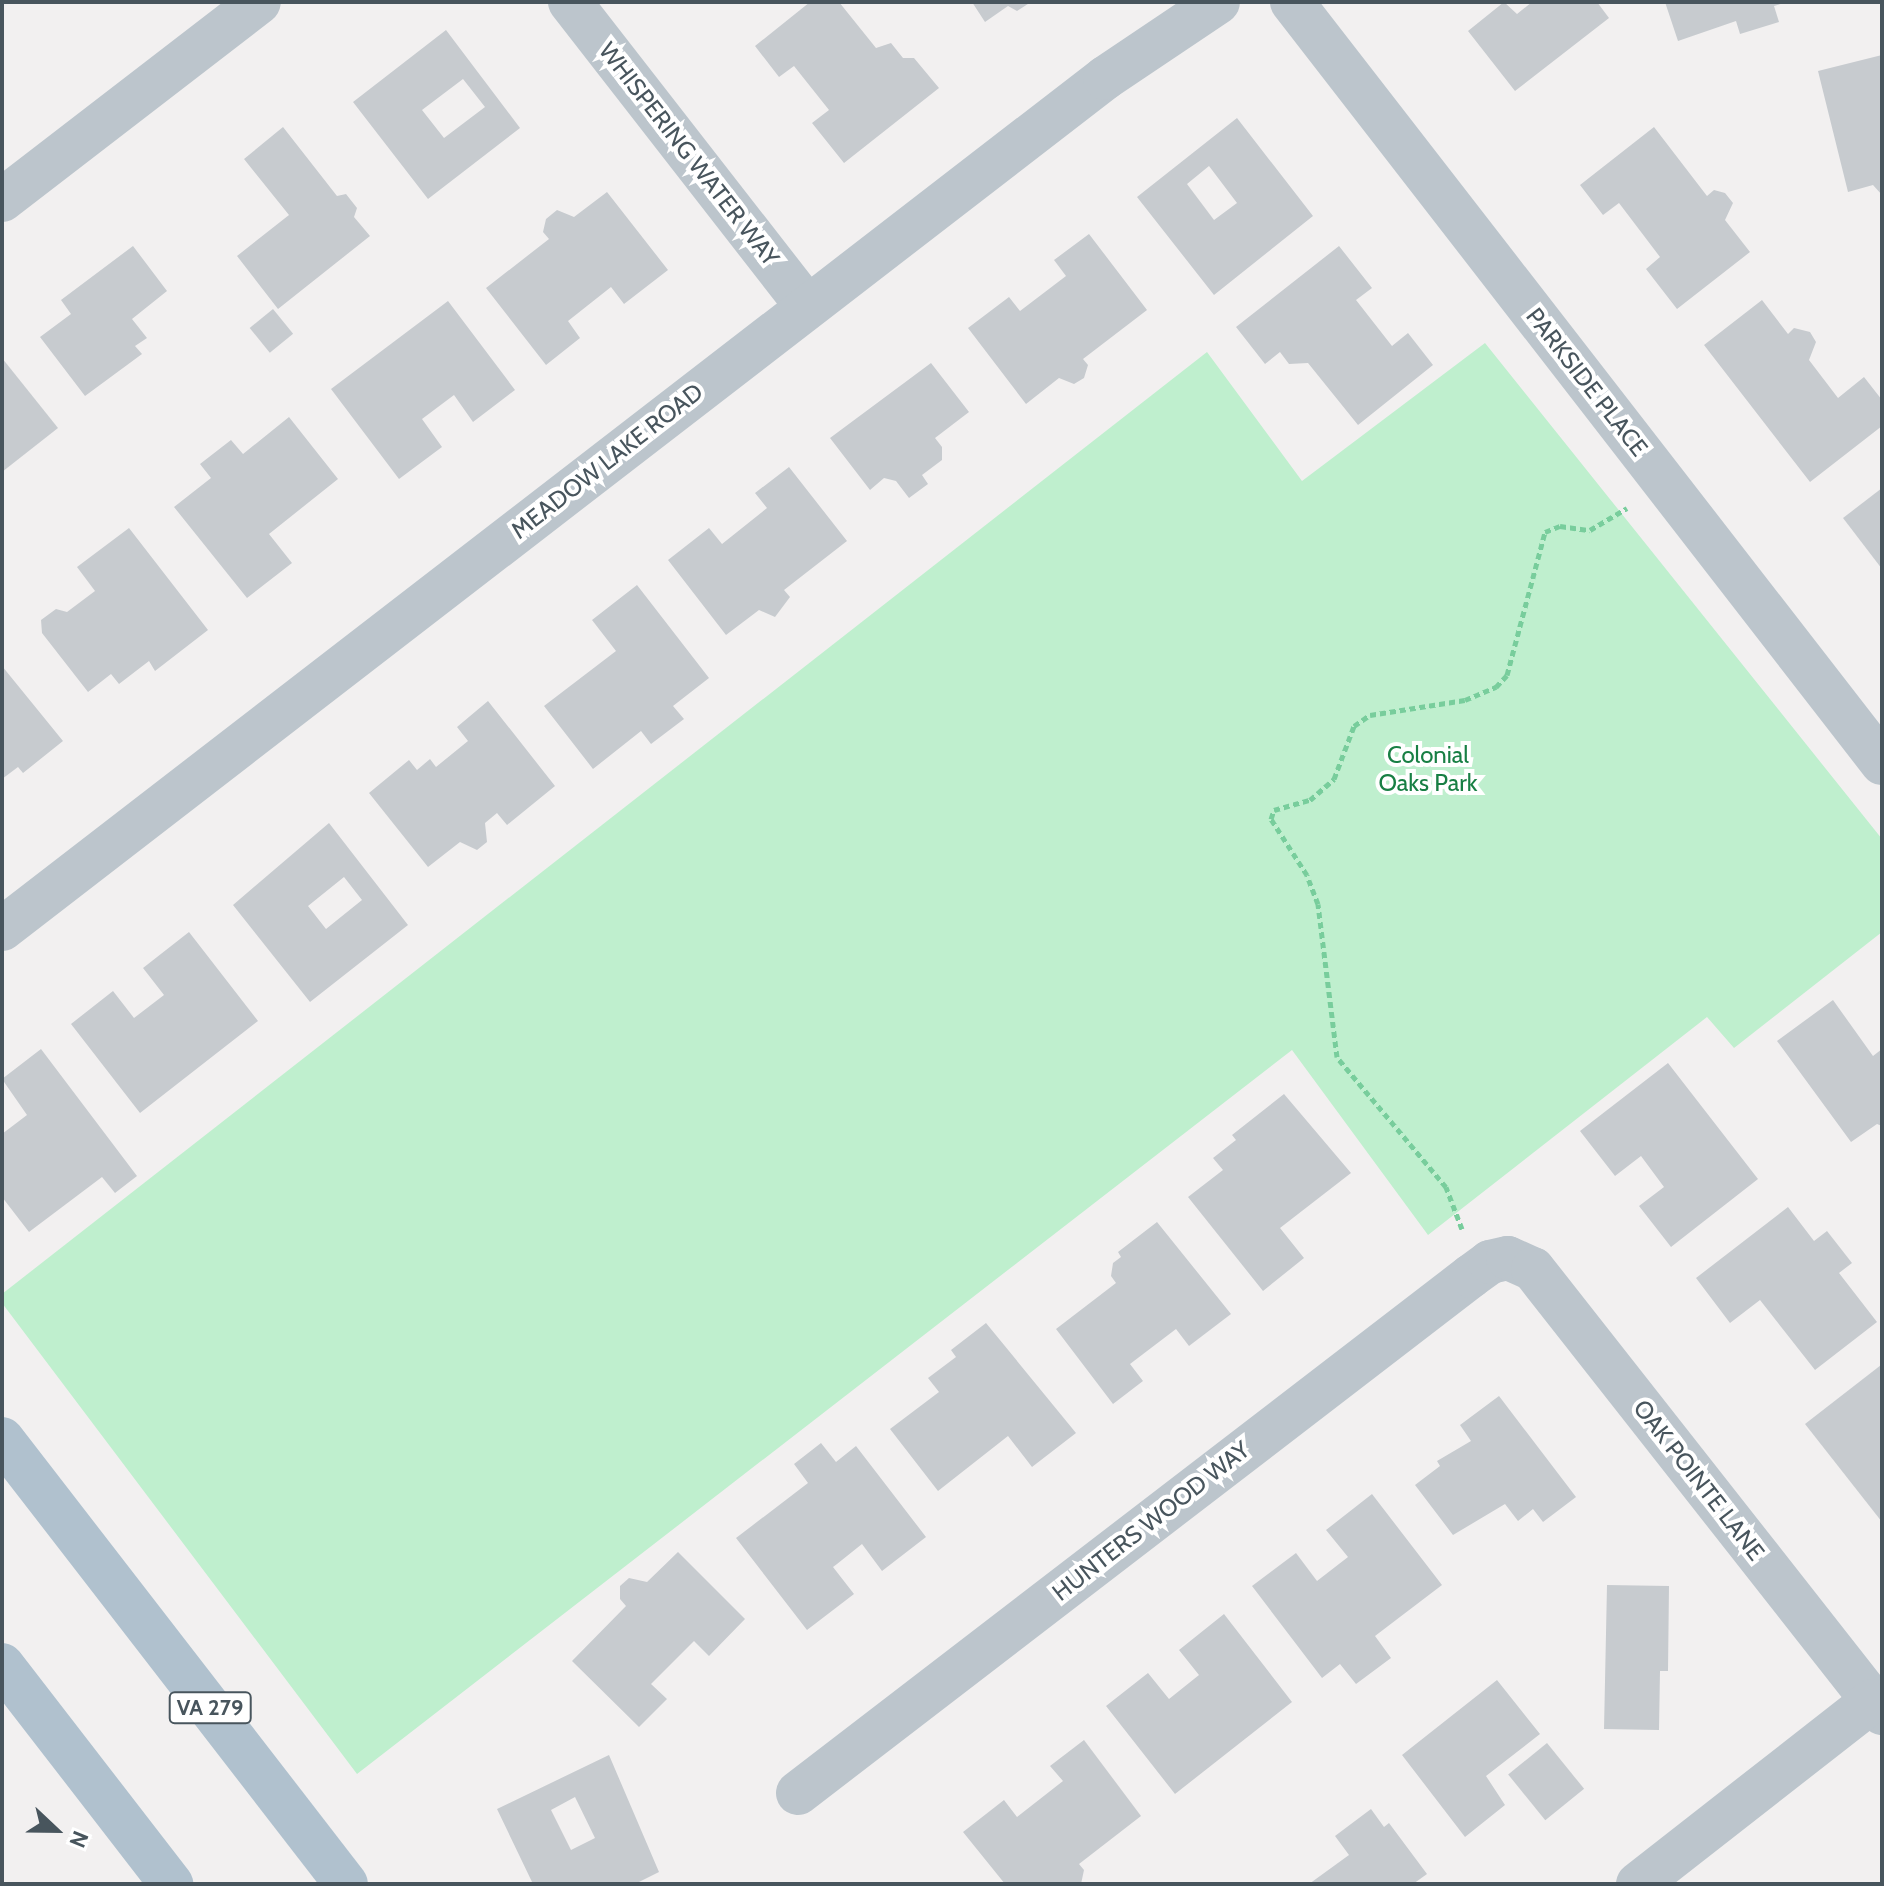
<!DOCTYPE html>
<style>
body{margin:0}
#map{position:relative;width:1884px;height:1886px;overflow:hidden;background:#f2f0f0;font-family:Cabin,sans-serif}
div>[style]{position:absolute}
.green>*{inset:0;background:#bfefce}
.building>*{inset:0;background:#c7cbcf;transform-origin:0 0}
.path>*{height:5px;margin-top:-2.5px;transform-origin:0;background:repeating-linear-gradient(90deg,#78cd9c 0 6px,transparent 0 10px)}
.minor>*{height:44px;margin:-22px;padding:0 22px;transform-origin:22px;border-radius:22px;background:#bcc5cc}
.primary>*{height:44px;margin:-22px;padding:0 22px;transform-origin:22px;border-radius:22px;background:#b0c1ce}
span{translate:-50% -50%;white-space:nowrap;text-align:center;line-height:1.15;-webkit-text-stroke:8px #fff;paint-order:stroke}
.shield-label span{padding:2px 6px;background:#fff;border:2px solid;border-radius:6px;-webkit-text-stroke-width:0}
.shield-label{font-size:22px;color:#48555d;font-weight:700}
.street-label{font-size:24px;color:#48555d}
.park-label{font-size:24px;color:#187f44}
.frame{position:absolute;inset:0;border:4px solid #48555d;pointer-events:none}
.north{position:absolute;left:16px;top:1790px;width:80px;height:80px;-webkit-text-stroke:6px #fff;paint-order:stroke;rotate:112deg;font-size:22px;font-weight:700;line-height:32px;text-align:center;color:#48555d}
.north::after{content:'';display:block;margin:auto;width:28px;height:36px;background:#48555d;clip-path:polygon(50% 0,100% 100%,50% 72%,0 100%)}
</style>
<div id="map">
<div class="green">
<div style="clip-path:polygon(1485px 343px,1882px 839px,1882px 932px,1734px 1048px,1707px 1017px,1428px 1235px,1292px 1050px,357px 1774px,2px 1303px,2px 1294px,1207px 352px,1302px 481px)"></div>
</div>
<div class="building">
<div style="clip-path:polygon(810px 2px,839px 2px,876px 48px,891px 43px,903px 58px,914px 58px,939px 88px,844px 163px,812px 123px,829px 110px,794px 66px,779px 77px,755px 46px)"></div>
<div style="clip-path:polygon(972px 2px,1031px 2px,1017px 11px,1008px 6px,985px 22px)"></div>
<div style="clip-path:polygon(1504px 2px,1517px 14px,1532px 2px,1597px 2px,1609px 18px,1515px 91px,1468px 31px)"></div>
<div style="clip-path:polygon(1665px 2px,1784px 2px,1784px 3px,1774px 6px,1779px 22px,1740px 34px,1736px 21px,1678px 41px)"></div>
<div style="clip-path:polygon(evenodd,446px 30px,520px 128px,428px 199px,353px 102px,446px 30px,463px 79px,485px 107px,444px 138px,422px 110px,463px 79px)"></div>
<div style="clip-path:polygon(1882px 55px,1882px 195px,1873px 185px,1848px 192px,1818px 71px)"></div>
<div style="clip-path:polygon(evenodd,1237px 118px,1313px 216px,1214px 295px,1137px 197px,1237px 118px,1209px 166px,1237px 203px,1214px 220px,1187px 184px,1209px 166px)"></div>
<div style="clip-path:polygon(283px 127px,337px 196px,346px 194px,357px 208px,354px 217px,370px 236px,278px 309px,237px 256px,289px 215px,244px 159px)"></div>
<div style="clip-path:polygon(1654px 127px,1707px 196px,1714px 190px,1725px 193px,1733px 203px,1725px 220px,1750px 252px,1677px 309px,1646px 269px,1660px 257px,1619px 203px,1603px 215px,1580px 185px)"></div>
<div style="clip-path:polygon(607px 192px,668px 270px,624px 304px,611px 287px,568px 321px,580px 338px,546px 365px,486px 288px,549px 239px,543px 232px,546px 219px,557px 210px,574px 217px)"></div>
<div style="clip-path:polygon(1089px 234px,1147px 310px,1083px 359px,1088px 365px,1084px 378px,1074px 384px,1059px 378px,1026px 404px,968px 328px,1009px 297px,1020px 311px,1066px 276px,1054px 260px)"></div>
<div style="clip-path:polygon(133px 246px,167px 291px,132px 319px,147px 338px,135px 346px,142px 354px,85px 396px,40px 337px,71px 314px,61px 300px)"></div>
<div style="clip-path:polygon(1339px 246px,1372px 288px,1356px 300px,1392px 346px,1408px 333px,1433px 365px,1358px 425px,1308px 363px,1289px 364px,1280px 352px,1265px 364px,1236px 327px)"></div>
<div style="clip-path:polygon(1762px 300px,1788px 334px,1794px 328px,1810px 332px,1816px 342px,1809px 360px,1838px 398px,1864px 377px,1882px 400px,1882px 426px,1810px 482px,1704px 345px)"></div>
<div style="clip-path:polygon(448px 301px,515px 390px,473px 422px,454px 395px,422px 419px,442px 447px,399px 479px,331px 389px)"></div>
<div style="left:273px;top:309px;width:32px;height:30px;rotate:51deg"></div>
<div style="clip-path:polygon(2px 358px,58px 428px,2px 472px)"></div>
<div style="clip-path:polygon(931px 363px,969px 412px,935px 438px,942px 447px,942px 460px,922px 475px,928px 484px,909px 498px,896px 481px,884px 478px,870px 490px,830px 438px)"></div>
<div style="clip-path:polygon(289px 417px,338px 479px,269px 534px,292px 563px,247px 598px,174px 507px,211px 478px,200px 464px,231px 440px,243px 454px)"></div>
<div style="clip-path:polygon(789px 467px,847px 541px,784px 590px,790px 597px,775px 617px,759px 610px,726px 635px,668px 560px,709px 528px,722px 544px,767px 508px,755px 493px)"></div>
<div style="clip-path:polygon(1882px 488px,1882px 569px,1843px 518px)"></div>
<div style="clip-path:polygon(129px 528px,208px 630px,155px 671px,149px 661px,119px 684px,111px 674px,88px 692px,42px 633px,41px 620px,56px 609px,67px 612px,95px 591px,77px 567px)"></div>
<div style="clip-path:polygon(637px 585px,709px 678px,673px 706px,684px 719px,651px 744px,641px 731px,593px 769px,544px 706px,616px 651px,592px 620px)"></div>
<div style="clip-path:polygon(2px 666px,63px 741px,23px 773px,18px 767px,2px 779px)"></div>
<div style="clip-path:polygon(488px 701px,555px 786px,507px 825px,497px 813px,485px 823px,487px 842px,477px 850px,460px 842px,428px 867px,369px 793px,409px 760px,417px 770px,430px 759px,436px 767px,468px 741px,457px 727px)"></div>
<div style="clip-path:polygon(evenodd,329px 823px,408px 925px,310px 1002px,233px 905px,329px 823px,344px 877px,362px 900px,326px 929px,308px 906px,344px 877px)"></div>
<div style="clip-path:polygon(189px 932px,258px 1021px,140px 1113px,71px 1024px,113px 991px,134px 1018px,164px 995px,143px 968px)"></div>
<div style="clip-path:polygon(1833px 1000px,1873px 1056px,1882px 1049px,1882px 1126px,1877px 1124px,1851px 1142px,1777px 1041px)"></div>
<div style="clip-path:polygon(41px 1049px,137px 1176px,115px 1193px,102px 1177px,29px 1232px,2px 1197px,2px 1134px,27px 1115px,2px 1079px)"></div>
<div style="clip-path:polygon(1668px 1063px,1758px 1179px,1671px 1247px,1639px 1206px,1664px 1187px,1641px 1156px,1615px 1176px,1580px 1131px)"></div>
<div style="clip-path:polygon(1284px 1094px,1351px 1173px,1280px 1228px,1304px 1258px,1263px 1291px,1188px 1197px,1223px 1170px,1213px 1158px,1236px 1140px,1232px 1135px)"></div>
<div style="clip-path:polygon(1788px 1207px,1814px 1241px,1827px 1231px,1852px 1263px,1839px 1273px,1877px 1322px,1815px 1370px,1760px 1300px,1730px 1323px,1696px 1278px)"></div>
<div style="clip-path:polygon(1157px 1222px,1231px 1314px,1189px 1346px,1176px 1329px,1130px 1364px,1143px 1381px,1113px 1404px,1056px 1329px,1116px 1283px,1111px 1276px,1113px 1263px,1121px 1257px,1118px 1252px)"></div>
<div style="clip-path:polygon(986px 1323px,1076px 1433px,1032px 1467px,1008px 1436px,938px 1491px,890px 1429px,939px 1392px,928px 1378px,956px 1357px,951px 1350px)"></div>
<div style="clip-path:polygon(1881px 1365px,1882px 1367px,1882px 1522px,1805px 1424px)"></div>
<div style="clip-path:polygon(1499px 1396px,1576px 1497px,1543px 1522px,1533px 1509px,1518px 1521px,1505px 1504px,1453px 1535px,1415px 1485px,1440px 1466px,1437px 1461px,1471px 1441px,1460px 1425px)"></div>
<div style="clip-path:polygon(821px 1443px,836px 1462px,856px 1446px,926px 1537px,882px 1571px,862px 1544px,837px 1564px,833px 1567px,854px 1594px,807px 1630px,736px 1538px,808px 1483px,794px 1464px)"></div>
<div style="clip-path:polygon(1372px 1494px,1442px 1585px,1375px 1636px,1391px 1658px,1356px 1684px,1340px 1664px,1322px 1678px,1252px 1586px,1296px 1553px,1317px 1581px,1348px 1557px,1326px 1530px)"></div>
<div style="clip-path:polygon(678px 1552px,745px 1619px,709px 1656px,694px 1641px,651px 1684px,667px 1699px,639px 1727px,572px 1661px,626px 1606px,620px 1599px,620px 1586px,629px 1578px,647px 1582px)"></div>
<div style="clip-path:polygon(1607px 1585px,1669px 1586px,1668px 1671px,1660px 1671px,1659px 1730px,1604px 1729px)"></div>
<div style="clip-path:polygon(1224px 1614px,1292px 1702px,1175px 1794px,1106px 1706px,1148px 1673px,1169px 1699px,1199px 1675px,1179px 1650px)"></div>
<div style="clip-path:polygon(1497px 1680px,1540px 1734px,1486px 1776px,1505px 1805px,1465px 1837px,1402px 1755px)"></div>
<div style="clip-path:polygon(1084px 1740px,1141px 1816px,1079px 1864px,1084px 1870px,1081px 1884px,1005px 1884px,963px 1832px,1004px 1800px,1017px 1817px,1063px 1781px,1050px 1766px)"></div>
<div style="left:1547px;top:1743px;width:59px;height:50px;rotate:51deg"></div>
<div style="clip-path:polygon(evenodd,609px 1755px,659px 1872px,635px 1884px,533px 1884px,497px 1809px,609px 1755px,575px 1797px,595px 1838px,571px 1850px,551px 1810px,575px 1797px)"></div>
<div style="clip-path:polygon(1371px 1809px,1384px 1827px,1389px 1823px,1427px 1874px,1413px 1884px,1309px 1884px,1349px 1855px,1335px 1836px)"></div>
</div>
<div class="path">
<div style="left:1462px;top:1229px;width:45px;rotate:-110.9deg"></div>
<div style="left:1446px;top:1187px;width:170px;rotate:-130deg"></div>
<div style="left:1337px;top:1057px;width:154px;rotate:-97.1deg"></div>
<div style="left:1318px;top:904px;width:31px;rotate:-111deg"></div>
<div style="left:1307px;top:875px;width:67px;rotate:-122.7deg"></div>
<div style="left:1271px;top:819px;width:9px;rotate:-72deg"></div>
<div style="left:1274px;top:810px;width:37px;rotate:-16deg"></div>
<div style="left:1310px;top:800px;width:32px;rotate:-41deg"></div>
<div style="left:1334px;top:779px;width:57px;rotate:-69.3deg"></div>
<div style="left:1354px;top:726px;width:19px;rotate:-35deg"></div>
<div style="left:1370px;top:715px;width:96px;rotate:-9deg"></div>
<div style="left:1465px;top:700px;width:34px;rotate:-23deg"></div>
<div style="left:1496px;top:687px;width:16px;rotate:-47deg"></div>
<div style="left:1507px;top:675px;width:148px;rotate:-75.1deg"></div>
<div style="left:1545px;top:532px;width:16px;rotate:-22deg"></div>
<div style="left:1560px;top:526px;width:30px;rotate:8deg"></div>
<div style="left:1590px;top:530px;width:43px;rotate:-30.7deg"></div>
</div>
<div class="minor">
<div style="left:570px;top:2px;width:385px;rotate:52.1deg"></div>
<div style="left:1292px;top:2px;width:963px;rotate:52.21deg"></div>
<div style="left:2px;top:200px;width:324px;rotate:-37.6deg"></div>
<div style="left:2px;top:929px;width:1393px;rotate:-37.65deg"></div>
<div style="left:1105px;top:78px;width:136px;rotate:-33.9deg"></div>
<div style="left:798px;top:1793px;width:849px;rotate:-37.53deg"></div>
<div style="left:1471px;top:1276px;width:24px;rotate:-36deg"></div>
<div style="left:1490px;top:1262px;width:18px;rotate:-13deg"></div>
<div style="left:1508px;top:1258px;width:27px;rotate:24deg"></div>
<div style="left:1533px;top:1269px;width:565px;rotate:51.83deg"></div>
<div style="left:1638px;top:1884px;width:297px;rotate:-38deg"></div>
</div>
<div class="primary">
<div style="left:2px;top:1439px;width:562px;rotate:52.29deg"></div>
<div style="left:2px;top:1665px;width:277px;rotate:52.3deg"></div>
</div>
<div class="shield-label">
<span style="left:210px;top:1708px">VA 279</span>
</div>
<div class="street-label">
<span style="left:689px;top:154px;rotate:52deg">WHISPERING WATER WAY</span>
<span style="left:1587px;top:382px;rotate:52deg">PARKSIDE PLACE</span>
<span style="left:607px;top:461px;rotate:-38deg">MEADOW LAKE ROAD</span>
<span style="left:1699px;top:1480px;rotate:52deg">OAK POINTE LANE</span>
<span style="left:1151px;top:1521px;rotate:-38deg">HUNTERS WOOD WAY</span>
</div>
<div class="park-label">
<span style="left:1428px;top:769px">Colonial<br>Oaks Park</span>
</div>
<div class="frame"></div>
<div class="north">N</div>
</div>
